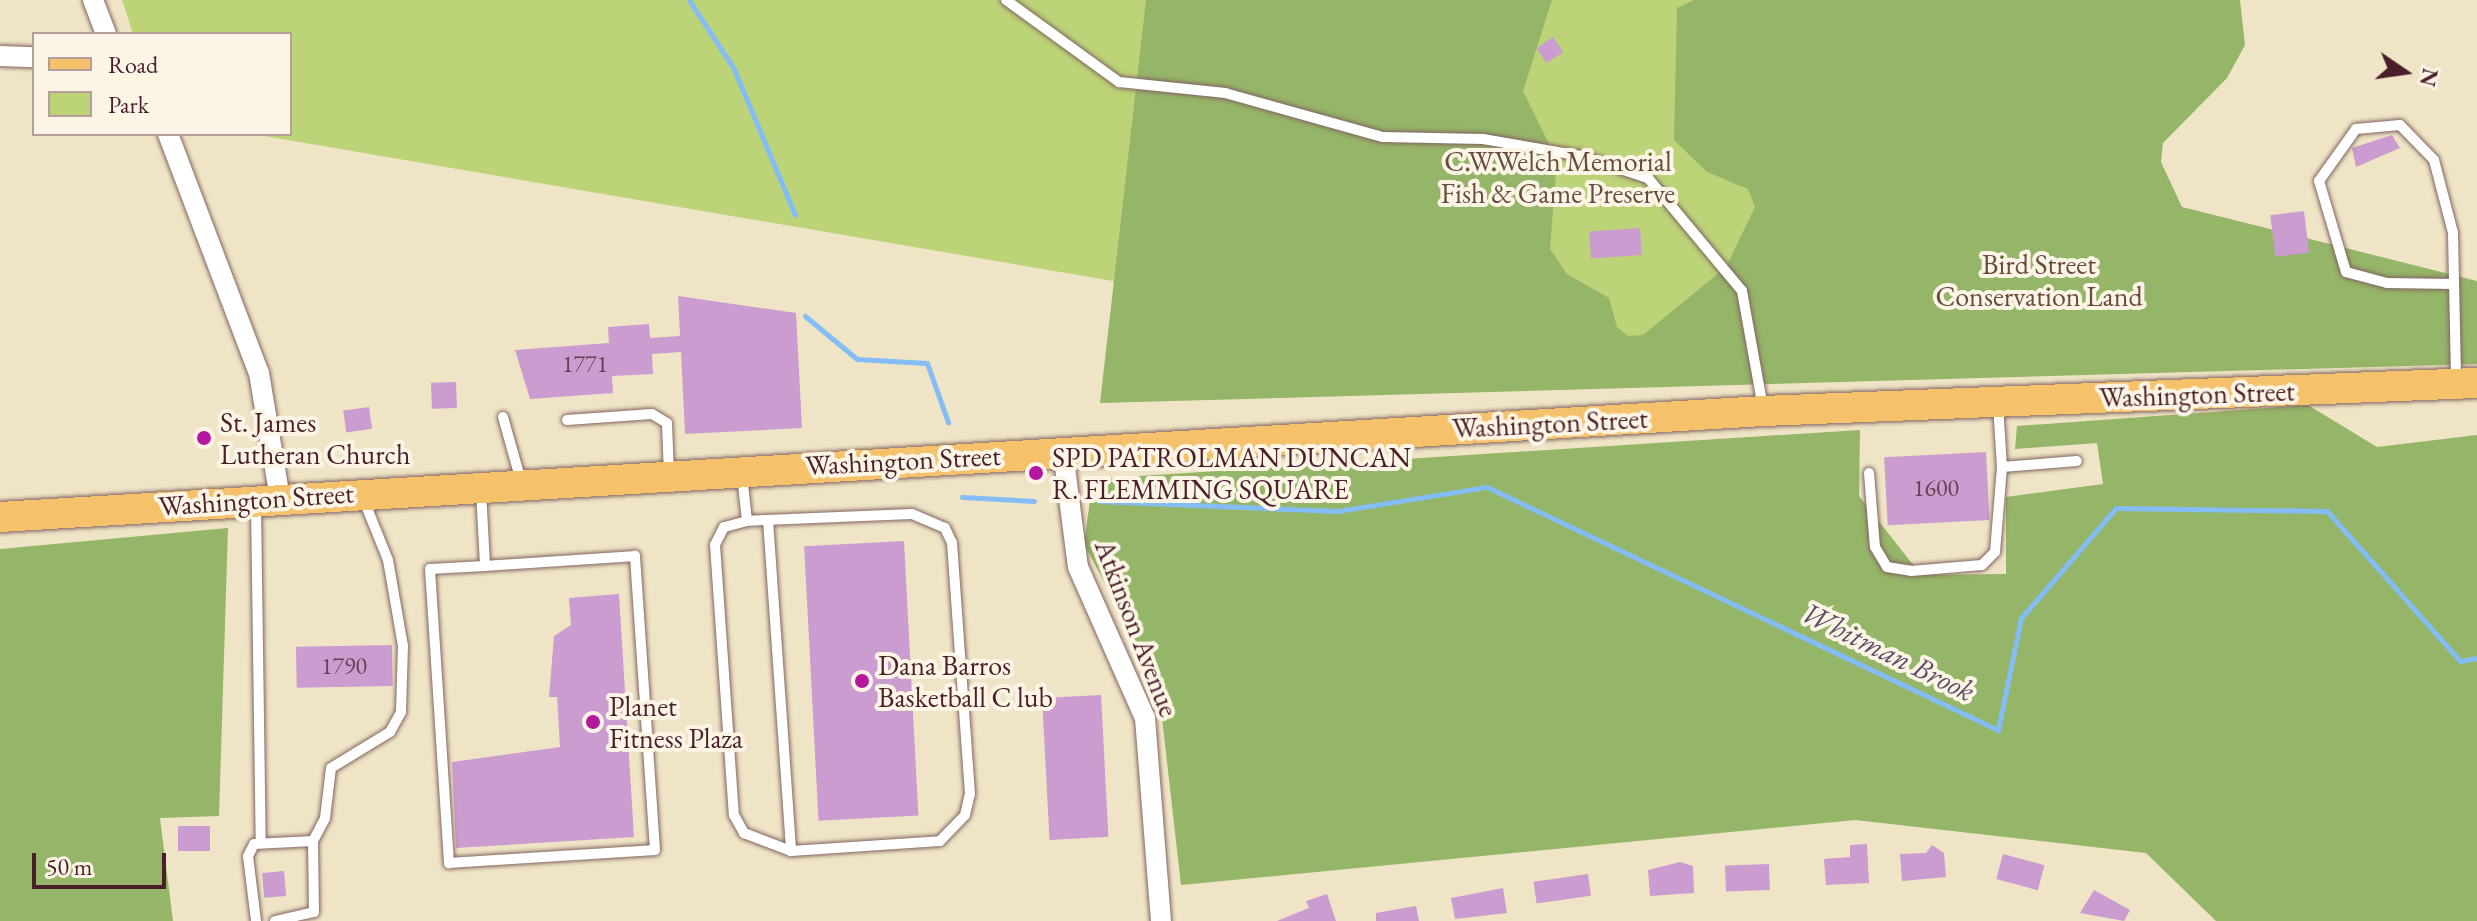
<!DOCTYPE html>
<style>
body{margin:0}
#map{position:relative;width:2477px;height:921px;overflow:hidden;background:#efe5c6;font-family:"EB Garamond",serif}
div>[style]{position:absolute}
.green>*{inset:0;background:#bcd378}
.forest>*{inset:0;background:#95b568}
.stream>*{height:5px;margin:-2.5px;padding:0 2.5px;transform-origin:2.5px;border-radius:2.5px;background:#84bcf5}
.building>*{inset:0;background:#cb9ccf;transform-origin:0 0}
.roads{filter:drop-shadow(0 0 2px #846461) drop-shadow(0 0 2px #846461)}
.lane>*{height:10px;margin:-5px;padding:0 5px;transform-origin:5px;border-radius:5px;background:#fff}
.street>*{height:20px;margin:-10px;padding:0 10px;transform-origin:10px;border-radius:10px;background:#fff}
.primary>*{height:30px;margin:-15px;padding:0 15px;transform-origin:15px;border-radius:15px;background:#f5c16b}
.dots>*{width:22px;height:22px;translate:-50% -50%;box-sizing:border-box;border:4px solid #fcf5e5;border-radius:50%}
span{translate:-50% -50%;white-space:nowrap;text-align:center;line-height:1.15;-webkit-text-stroke:8px #fcf5e5;paint-order:stroke}
.number-label{font-size:24px;color:#6a3e54}
.number-label span{-webkit-text-stroke-width:0}
.park-label{font-size:28px;color:#664c3e}
.street-label{font-size:28px;color:#4a1f2b}
.poi-label{font-size:28px;color:#4a1f2b}
.left{translate:0 -50%;text-align:left}
.water-label{font-size:30px;color:#5b4e68;font-style:italic}
.legend{position:absolute;left:32px;top:32px;width:260px;height:104px;box-sizing:border-box;background:#fcf5e5;border:2px solid #b59f9b;margin:0;padding:10px 14px;list-style:none;font-size:24px;color:#4a1f2b}
.legend li{display:flex;align-items:center;gap:16px;height:40px}
.legend b{width:40px;border:2px solid #b59f9b}
.north{position:absolute;left:2365px;top:32px;width:80px;height:80px;-webkit-text-stroke:6px #fcf5e5;paint-order:stroke;rotate:103deg;font-size:22px;font-weight:700;line-height:32px;text-align:center;color:#4a1f2b}
.north::after{content:'';display:block;margin:auto;width:28px;height:36px;background:#4a1f2b;clip-path:polygon(50% 0,100% 100%,50% 72%,0 100%)}
.scale{position:absolute;left:32px;top:853px;width:134px;height:36px;box-sizing:border-box;border:4px solid #4a1f2b;border-top:0;padding-left:10px;font-size:24px;line-height:28px;white-space:nowrap;color:#4a1f2b;-webkit-text-stroke:6px #fcf5e5;paint-order:stroke}
</style>
<div id="map">
<div class="green">
<div style="clip-path:polygon(122px 0,2065px 0,2108px 337px,1505px 357px,1365px 324px,252px 134px,290px 134px,290px 34px,133px 34px)"></div>
</div>
<div class="forest">
<div style="clip-path:polygon(1146px 0,1552px 0,1523px 91px,1557px 160px,1550px 249px,1567px 274px,1609px 298px,1617px 327px,1628px 336px,1643px 335px,1726px 267px,1755px 207px,1748px 189px,1707px 172px,1674px 140px,1677px 8px,1694px 0,2240px 0,2245px 45px,2227px 78px,2163px 143px,2161px 162px,2182px 207px,2477px 281px,2477px 364px,1100px 403px)"></div>
<div style="clip-path:polygon(2308px 405px,2377px 447px,2477px 435px,2477px 921px,2216px 921px,2146px 853px,1855px 820px,1181px 885px,1158px 683px,1084px 544px,1093px 479px,1860px 430px,1859px 496px,1921px 575px,2006px 574px,2006px 497px,2103px 484px,2097px 443px,2015px 449px,2017px 426px)"></div>
<div style="clip-path:polygon(228px 528px,219px 816px,160px 818px,173px 921px,0 921px,0 549px)"></div>
</div>
<div class="stream">
<div style="left:689px;top:0;width:82px;rotate:56.9deg"></div>
<div style="left:734px;top:69px;width:158px;rotate:67.3deg"></div>
<div style="left:805px;top:316px;width:67px;rotate:39.6deg"></div>
<div style="left:857px;top:359px;width:70px;rotate:3.3deg"></div>
<div style="left:927px;top:363px;width:63px;rotate:70.4deg"></div>
<div style="left:962px;top:497px;width:72px;rotate:3.2deg"></div>
<div style="left:1099px;top:501px;width:239px;rotate:2.4deg"></div>
<div style="left:1338px;top:511px;width:151px;rotate:-9.2deg"></div>
<div style="left:1487px;top:487px;width:566px;rotate:25.43deg"></div>
<div style="left:1998px;top:730px;width:114px;rotate:-78.4deg"></div>
<div style="left:2021px;top:618px;width:145px;rotate:-49.2deg"></div>
<div style="left:2116px;top:508px;width:211px;rotate:0.8deg"></div>
<div style="left:2327px;top:511px;width:200px;rotate:48.4deg"></div>
<div style="left:2460px;top:661px;width:17px;rotate:-10deg"></div>
</div>
<div class="building">
<div style="left:1553px;top:37px;width:18px;height:20px;rotate:56deg"></div>
<div style="clip-path:polygon(2392px 135px,2400px 148px,2356px 167px,2352px 148px)"></div>
<div style="left:2304px;top:211px;width:42px;height:34px;rotate:83deg"></div>
<div style="left:1640px;top:228px;width:27px;height:51px;rotate:86deg"></div>
<div style="clip-path:polygon(678px 296px,796px 313px,802px 428px,685px 434px,681px 352px,652px 354px,653px 374px,612px 376px,613px 393px,530px 399px,515px 350px,609px 343px,608px 327px,649px 324px,650px 338px,680px 336px)"></div>
<div style="left:456px;top:382px;width:26px;height:25px;rotate:88deg"></div>
<div style="left:369px;top:407px;width:22px;height:26px;rotate:82deg"></div>
<div style="left:1986px;top:452px;width:68px;height:102px;rotate:87deg"></div>
<div style="left:904px;top:541px;width:275px;height:100px;rotate:87deg"></div>
<div style="clip-path:polygon(619px 594px,634px 837px,456px 848px,452px 762px,560px 747px,557px 697px,549px 697px,554px 636px,571px 625px,569px 598px)"></div>
<div style="left:392px;top:645px;width:41px;height:96px;rotate:89deg"></div>
<div style="left:1101px;top:695px;width:142px;height:59px;rotate:87deg"></div>
<div style="left:178px;top:826px;width:32px;height:25px"></div>
<div style="clip-path:polygon(1867px 844px,1869px 883px,1826px 885px,1824px 859px,1850px 857px,1850px 845px)"></div>
<div style="clip-path:polygon(1932px 845px,1944px 853px,1946px 877px,1902px 881px,1900px 854px,1926px 853px)"></div>
<div style="left:2003px;top:854px;width:43px;height:26px;rotate:15deg"></div>
<div style="clip-path:polygon(1680px 862px,1693px 866px,1694px 893px,1650px 896px,1648px 870px)"></div>
<div style="left:1769px;top:864px;width:26px;height:44px;rotate:88deg"></div>
<div style="left:284px;top:871px;width:25px;height:22px;rotate:85deg"></div>
<div style="left:1588px;top:874px;width:22px;height:55px;rotate:82deg"></div>
<div style="clip-path:polygon(1503px 888px,1507px 913px,1455px 919px,1451px 898px)"></div>
<div style="clip-path:polygon(2094px 890px,2130px 910px,2124px 921px,2080px 913px)"></div>
<div style="clip-path:polygon(1327px 894px,1336px 921px,1277px 921px,1309px 908px,1306px 901px)"></div>
<div style="clip-path:polygon(1416px 906px,1419px 921px,1376px 921px,1376px 913px)"></div>
</div>
<div class="roads">
<div class="lane">
<div style="left:1006px;top:0;width:140px;rotate:36deg"></div>
<div style="left:1119px;top:82px;width:107px;rotate:5.9deg"></div>
<div style="left:1225px;top:93px;width:164px;rotate:15.6deg"></div>
<div style="left:1383px;top:137px;width:100px;rotate:1.1deg"></div>
<div style="left:1483px;top:139px;width:99px;rotate:9.8deg"></div>
<div style="left:1581px;top:156px;width:71px;rotate:18.2deg"></div>
<div style="left:1648px;top:178px;width:147px;rotate:50.2deg"></div>
<div style="left:1742px;top:291px;width:119px;rotate:79.8deg"></div>
<div style="left:2454px;top:284px;width:67px;rotate:-179.1deg"></div>
<div style="left:2387px;top:283px;width:42px;rotate:-165deg"></div>
<div style="left:2346px;top:272px;width:95px;rotate:-106.5deg"></div>
<div style="left:2319px;top:181px;width:64px;rotate:-54.6deg"></div>
<div style="left:2356px;top:129px;width:44px;rotate:-5.2deg"></div>
<div style="left:2400px;top:125px;width:49px;rotate:45.8deg"></div>
<div style="left:2434px;top:160px;width:75px;rotate:75.4deg"></div>
<div style="left:2453px;top:233px;width:149px;rotate:88.8deg"></div>
<div style="left:1998px;top:404px;width:63px;rotate:86.4deg"></div>
<div style="left:2002px;top:467px;width:75px;rotate:-4.6deg"></div>
<div style="left:503px;top:417px;width:66px;rotate:74.3deg"></div>
<div style="left:567px;top:420px;width:85px;rotate:-4deg"></div>
<div style="left:652px;top:414px;width:17px;rotate:31deg"></div>
<div style="left:667px;top:423px;width:51px;rotate:87.8deg"></div>
<div style="left:1869px;top:473px;width:74px;rotate:85.4deg"></div>
<div style="left:1875px;top:547px;width:23px;rotate:59deg"></div>
<div style="left:1887px;top:567px;width:24px;rotate:9deg"></div>
<div style="left:1911px;top:571px;width:71px;rotate:-4.8deg"></div>
<div style="left:1982px;top:565px;width:18px;rotate:-45deg"></div>
<div style="left:1995px;top:552px;width:85px;rotate:-85.3deg"></div>
<div style="left:742px;top:475px;width:46px;rotate:83.8deg"></div>
<div style="left:747px;top:521px;width:24px;rotate:165deg"></div>
<div style="left:724px;top:527px;width:20px;rotate:117deg"></div>
<div style="left:715px;top:545px;width:271px;rotate:86deg"></div>
<div style="left:734px;top:815px;width:21px;rotate:61deg"></div>
<div style="left:744px;top:833px;width:50px;rotate:21deg"></div>
<div style="left:791px;top:851px;width:149px;rotate:-3.8deg"></div>
<div style="left:940px;top:841px;width:36px;rotate:-46deg"></div>
<div style="left:965px;top:815px;width:22px;rotate:-77deg"></div>
<div style="left:970px;top:794px;width:252px;rotate:-94.1deg"></div>
<div style="left:952px;top:543px;width:17px;rotate:-115deg"></div>
<div style="left:945px;top:528px;width:36px;rotate:-157deg"></div>
<div style="left:912px;top:514px;width:165px;rotate:177.6deg"></div>
<div style="left:481px;top:491px;width:75px;rotate:86.9deg"></div>
<div style="left:485px;top:566px;width:55px;rotate:176.9deg"></div>
<div style="left:430px;top:569px;width:295px;rotate:86.3deg"></div>
<div style="left:449px;top:863px;width:206px;rotate:-3.6deg"></div>
<div style="left:655px;top:850px;width:295px;rotate:-93.9deg"></div>
<div style="left:635px;top:556px;width:150px;rotate:176.2deg"></div>
<div style="left:256px;top:505px;width:338px;rotate:89.2deg"></div>
<div style="left:768px;top:520px;width:332px;rotate:86deg"></div>
<div style="left:256px;top:921px;width:65px;rotate:-97deg"></div>
<div style="left:248px;top:856px;width:13px;rotate:-63deg"></div>
<div style="left:254px;top:844px;width:59px;rotate:-2.9deg"></div>
<div style="left:275px;top:921px;width:40px;rotate:-13deg"></div>
<div style="left:314px;top:912px;width:71px;rotate:-90.8deg"></div>
<div style="left:313px;top:841px;width:26px;rotate:-62deg"></div>
<div style="left:325px;top:818px;width:50px;rotate:-83.2deg"></div>
<div style="left:331px;top:768px;width:69px;rotate:-31.4deg"></div>
<div style="left:390px;top:732px;width:23px;rotate:-61deg"></div>
<div style="left:401px;top:712px;width:66px;rotate:-88.3deg"></div>
<div style="left:403px;top:646px;width:87px;rotate:-99.9deg"></div>
<div style="left:388px;top:560px;width:67px;rotate:-112deg"></div>
</div>
<div class="street">
<div style="left:93px;top:0;width:36px;rotate:69deg"></div>
<div style="left:0;top:56px;width:34px;rotate:2deg"></div>
<div style="left:168px;top:134px;width:256px;rotate:69.2deg"></div>
<div style="left:259px;top:373px;width:127px;rotate:80.5deg"></div>
<div style="left:1063px;top:452px;width:116px;rotate:82.6deg"></div>
<div style="left:1078px;top:567px;width:165px;rotate:66.1deg"></div>
<div style="left:1145px;top:718px;width:204px;rotate:85.5deg"></div>
</div>
<div class="primary">
<div style="left:0;top:517px;width:1766px;rotate:-3.44deg"></div>
<div style="left:1763px;top:411px;width:715px;rotate:-2.25deg"></div>
</div>
</div>
<div class="dots">
<div style="left:204px;top:438px;background:#b5179e"></div>
<div style="left:1036px;top:473px;background:#b5179e"></div>
<div style="left:862px;top:681px;background:#b5179e"></div>
<div style="left:593px;top:722px;background:#b5179e"></div>
</div>
<div class="number-label">
<span style="left:585px;top:364px">1771</span>
<span style="left:1936px;top:488px">1600</span>
<span style="left:344px;top:666px">1790</span>
</div>
<div class="park-label">
<span style="left:1558px;top:177px">C.W.Welch Memorial<br>Fish &amp; Game Preserve</span>
<span style="left:2039px;top:280px">Bird Street<br>Conservation Land</span>
</div>
<div class="street-label">
<span style="left:2197px;top:394px;rotate:-2deg">Washington Street</span>
<span style="left:1550px;top:423px;rotate:-3deg">Washington Street</span>
<span style="left:903px;top:460px;rotate:-3deg">Washington Street</span>
<span style="left:256px;top:499px;rotate:-4deg">Washington Street</span>
<span style="left:1137px;top:628px;rotate:69deg">Atkinson Avenue</span>
</div>
<div class="poi-label">
<span class="left" style="left:220px;top:438px">St. James<br>Lutheran Church</span>
<span class="left" style="left:1052px;top:473px">SPD PATROLMAN DUNCAN<br>R. FLEMMING SQUARE</span>
<span class="left" style="left:878px;top:681px">Dana Barros<br>Basketball C lub</span>
<span class="left" style="left:609px;top:722px">Planet<br>Fitness Plaza</span>
</div>
<div class="water-label">
<span style="left:1888px;top:652px;rotate:26deg">Whitman Brook</span>
</div>
<ul class="legend">
<li><b style="height:10px;background:#f5c16b"></b>Road</li>
<li><b style="height:22px;background:#bcd378"></b>Park</li>
</ul>
<div class="north">N</div>
<div class="scale">50 m</div>
</div>
